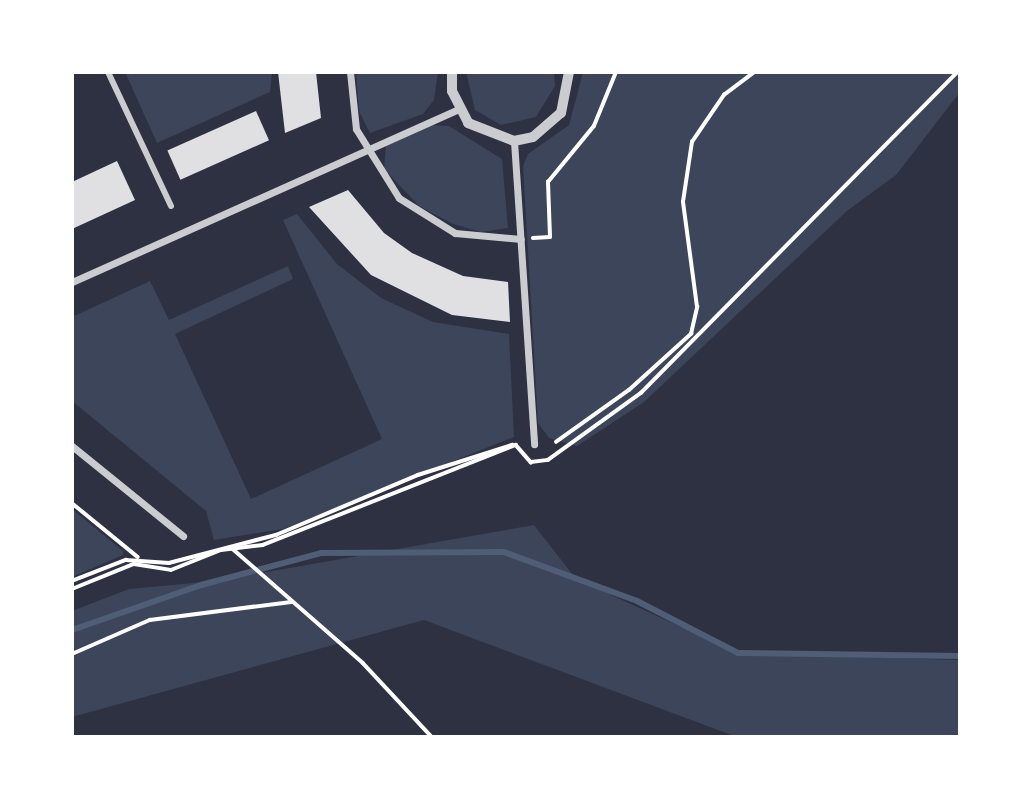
<!DOCTYPE html>
<style>
body{margin:0}
#map{position:relative;width:1032px;height:809px;overflow:hidden;background:#2d3142;font-family:Karla,sans-serif}
div>[style]{position:absolute}
.green>*{inset:0;background:#3c4559}
.stream>*{height:6px;margin:-3px;padding:0 3px;transform-origin:3px;border-radius:3px;background:#4f5d75}
.building>*{inset:0;background:#e0e0e3;transform-origin:0 0}
.path>*{height:3.5px;margin:-1.75px;padding:0 1.75px;transform-origin:1.75px;border-radius:1.75px;background:#fff}
.pedestrian>*{height:6px;margin:-3px;padding:0 3px;transform-origin:3px;border-radius:3px;background:#caccd0}
.minor>*{height:7px;margin:-3.5px;padding:0 3.5px;transform-origin:3.5px;border-radius:3.5px;background:#caccd0}
.tertiary>*{height:10px;margin:-5px;padding:0 5px;transform-origin:5px;border-radius:5px;background:#caccd0}
span{translate:-50% -50%;white-space:nowrap;text-align:center;line-height:1.15;-webkit-text-stroke:7px #fff;paint-order:stroke}
.frame{position:absolute;inset:0;border:74px solid #fff;pointer-events:none}
</style>
<div id="map">
<div class="green">
<div style="clip-path:polygon(125px 72px,272px 72px,270px 92px,157px 143px)"></div>
<div style="clip-path:polygon(356px 72px,438px 72px,434px 100px,423px 114px,370px 133px,359px 111px)"></div>
<div style="clip-path:polygon(466px 72px,554px 72px,555px 86px,536px 117px,501px 125px,475px 110px)"></div>
<div style="clip-path:polygon(583px 72px,960px 72px,960px 92px,896px 175px,847px 211px,644px 402px,577px 446px,549px 438px,538px 423px,523px 166px,528px 154px,569px 125px)"></div>
<div style="clip-path:polygon(430px 125px,449px 126px,502px 159px,508px 228px,481px 232px,453px 224px,419px 206px,384px 169px,386px 145px)"></div>
<div style="clip-path:polygon(297px 214px,337px 264px,381px 298px,433px 322px,509px 334px,514px 437px,283px 529px,214px 540px,206px 511px,72px 401px,72px 317px,150px 281px,169px 320px,288px 266px,293px 279px,175px 334px,251px 499px,382px 439px,283px 220px)"></div>
<div style="clip-path:polygon(72px 509px,123px 551px,123px 555px,72px 577px)"></div>
<div style="clip-path:polygon(534px 525px,576px 579px,738px 653px,960px 660px,960px 737px,734px 736px,424px 620px,72px 717px,72px 611px,129px 589px,215px 581px)"></div>
</div>
<div class="stream">
<div style="left:72px;top:630px;width:137px;rotate:-19.2deg"></div>
<div style="left:201px;top:585px;width:124px;rotate:-14.9deg"></div>
<div style="left:321px;top:553px;width:183px;rotate:-0.3deg"></div>
<div style="left:504px;top:552px;width:142px;rotate:20.2deg"></div>
<div style="left:637px;top:601px;width:114px;rotate:27.2deg"></div>
<div style="left:738px;top:653px;width:222px;rotate:0.8deg"></div>
</div>
<div class="building">
<div style="clip-path:polygon(278px 72px,316px 72px,321px 118px,285px 133px)"></div>
<div style="left:256px;top:111px;width:32px;height:97px;rotate:66deg"></div>
<div style="clip-path:polygon(117px 161px,135px 200px,72px 229px,72px 182px)"></div>
<div style="clip-path:polygon(348px 190px,384px 233px,412px 253px,463px 276px,508px 282px,510px 322px,452px 315px,371px 275px,309px 207px)"></div>
</div>
<div class="path">
<div style="left:533px;top:238px;width:17px;rotate:-3deg"></div>
<div style="left:550px;top:237px;width:55px;rotate:-92.1deg"></div>
<div style="left:548px;top:182px;width:72px;rotate:-50.6deg"></div>
<div style="left:594px;top:126px;width:58px;rotate:-67.8deg"></div>
<div style="left:556px;top:442px;width:90px;rotate:-35.5deg"></div>
<div style="left:629px;top:390px;width:84px;rotate:-42.1deg"></div>
<div style="left:691px;top:334px;width:28px;rotate:-77deg"></div>
<div style="left:697px;top:307px;width:106px;rotate:-97.6deg"></div>
<div style="left:683px;top:202px;width:61px;rotate:-81.5deg"></div>
<div style="left:692px;top:142px;width:57px;rotate:-55.8deg"></div>
<div style="left:724px;top:95px;width:39px;rotate:-37deg"></div>
<div style="left:516px;top:445px;width:23px;rotate:49deg"></div>
<div style="left:531px;top:462px;width:17px;rotate:-7deg"></div>
<div style="left:548px;top:460px;width:115px;rotate:-35.8deg"></div>
<div style="left:641px;top:393px;width:451px;rotate:-45.4deg"></div>
<div style="left:72px;top:503px;width:85px;rotate:39.3deg"></div>
<div style="left:233px;top:549px;width:173px;rotate:41.2deg"></div>
<div style="left:363px;top:663px;width:101px;rotate:47deg"></div>
<div style="left:72px;top:581px;width:58px;rotate:-21.3deg"></div>
<div style="left:126px;top:560px;width:43px;rotate:4deg"></div>
<div style="left:169px;top:563px;width:111px;rotate:-14.7deg"></div>
<div style="left:276px;top:535px;width:154px;rotate:-22.9deg"></div>
<div style="left:418px;top:475px;width:99px;rotate:-17.7deg"></div>
<div style="left:72px;top:589px;width:67px;rotate:-22deg"></div>
<div style="left:134px;top:564px;width:37px;rotate:9deg"></div>
<div style="left:171px;top:570px;width:54px;rotate:-21.8deg"></div>
<div style="left:221px;top:550px;width:42px;rotate:-6.8deg"></div>
<div style="left:263px;top:545px;width:272px;rotate:-21.6deg"></div>
<div style="left:72px;top:654px;width:85px;rotate:-23.6deg"></div>
<div style="left:150px;top:620px;width:142px;rotate:-7.3deg"></div>
</div>
<div class="pedestrian">
<div style="left:108px;top:72px;width:148px;rotate:64.8deg"></div>
</div>
<div class="minor">
<div style="left:350px;top:72px;width:57px;rotate:84deg"></div>
<div style="left:356px;top:129px;width:81px;rotate:58.1deg"></div>
<div style="left:399px;top:198px;width:66px;rotate:32deg"></div>
<div style="left:455px;top:233px;width:66px;rotate:5.2deg"></div>
<div style="left:514px;top:141px;width:304px;rotate:86.2deg"></div>
<div style="left:72px;top:282px;width:423px;rotate:-24.1deg"></div>
<div style="left:72px;top:446px;width:143px;rotate:39deg"></div>
</div>
<div class="tertiary">
<div style="left:452px;top:72px;width:19px;rotate:90deg"></div>
<div style="left:452px;top:91px;width:36px;rotate:63deg"></div>
<div style="left:468px;top:123px;width:49px;rotate:21.4deg"></div>
<div style="left:514px;top:141px;width:19px;rotate:-12deg"></div>
<div style="left:533px;top:137px;width:37px;rotate:-41deg"></div>
<div style="left:561px;top:113px;width:42px;rotate:-79deg"></div>
</div>
<div class="frame"></div>
</div>
